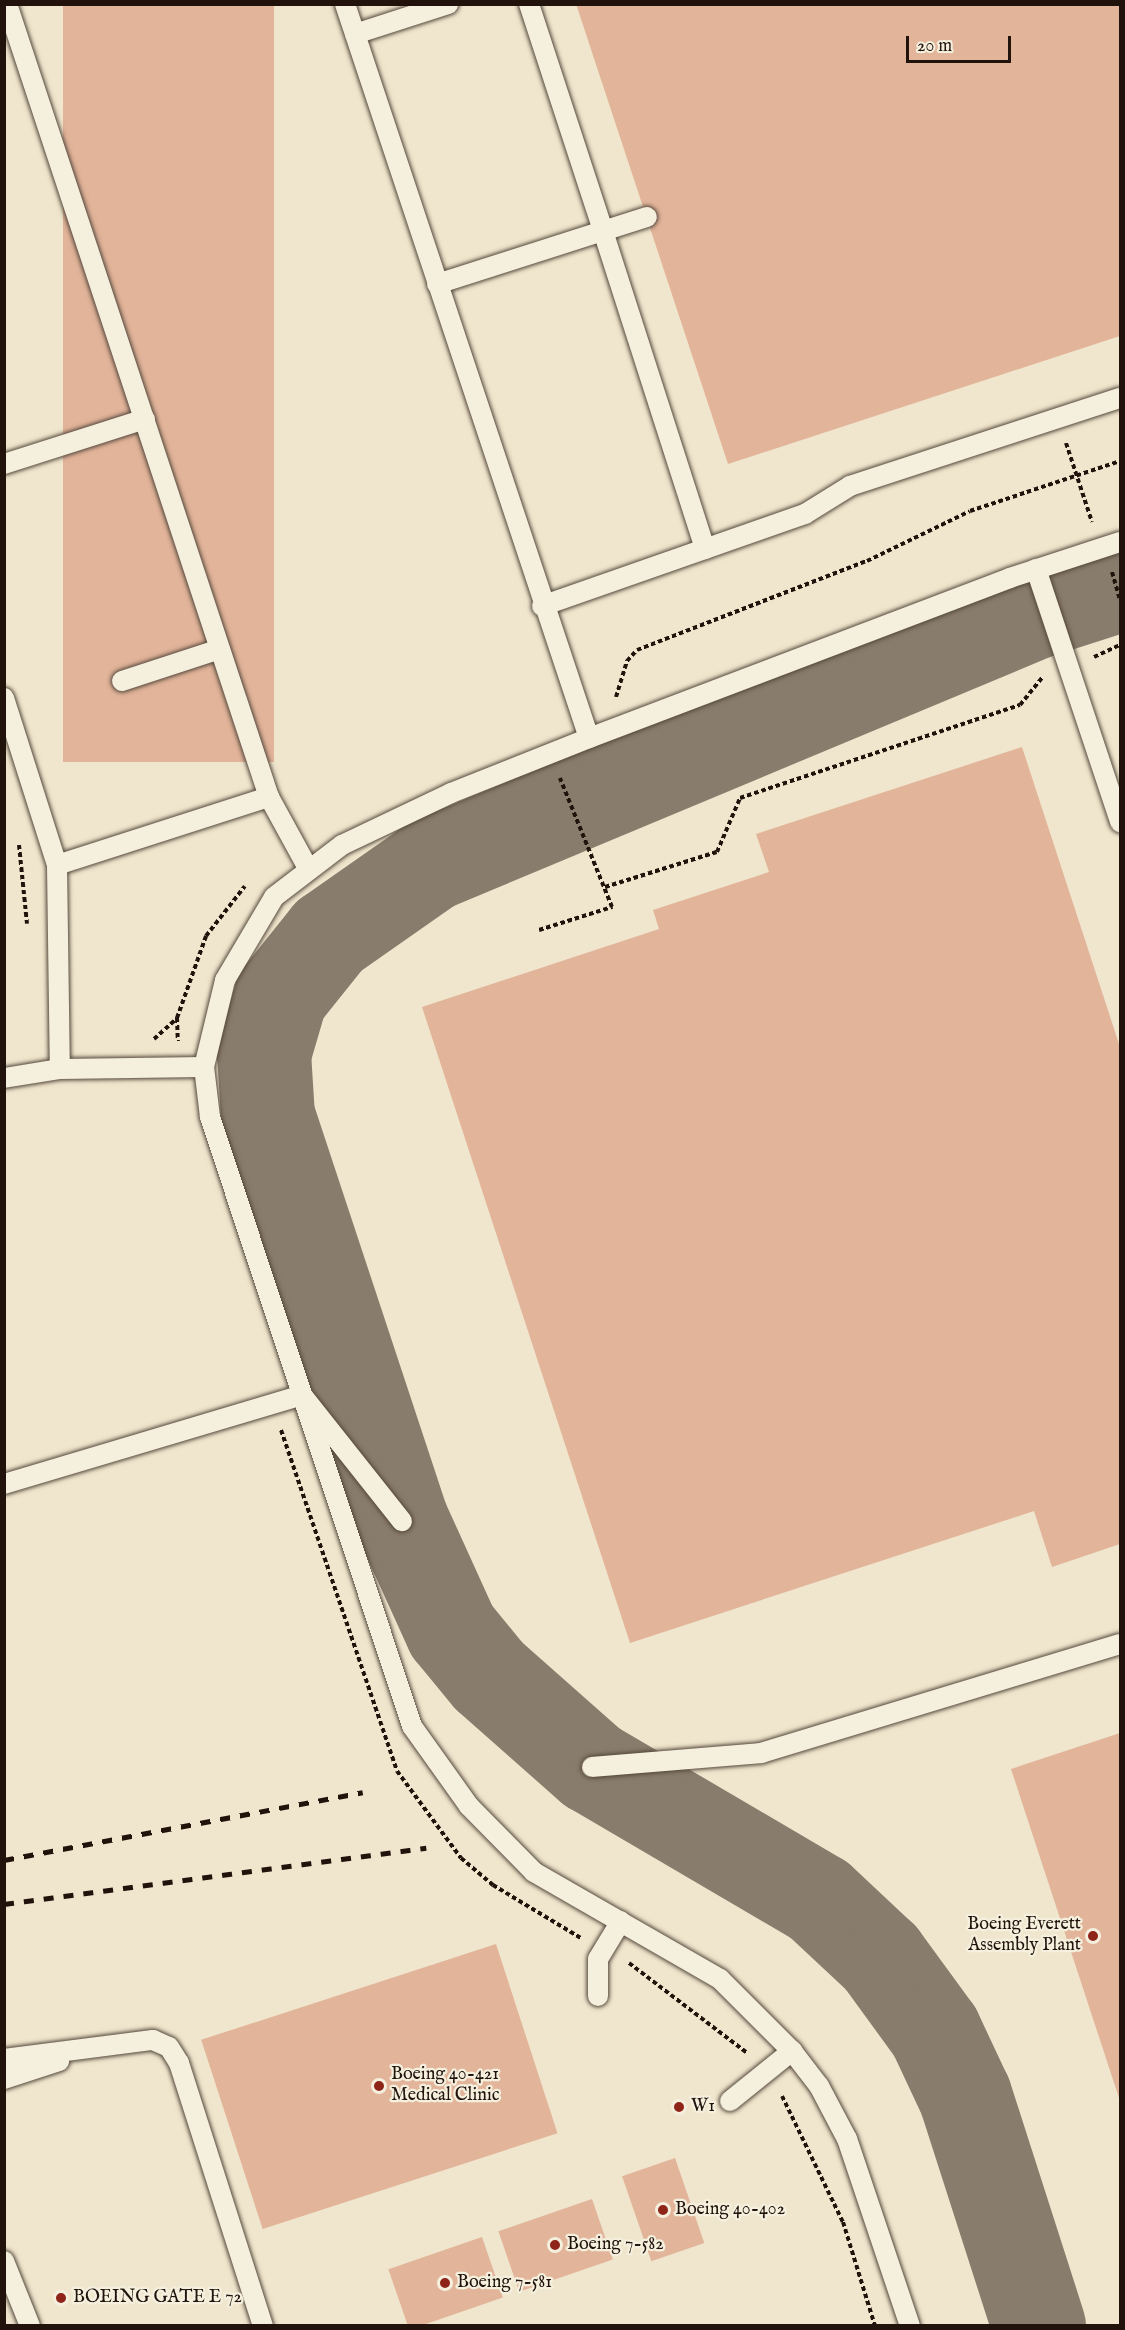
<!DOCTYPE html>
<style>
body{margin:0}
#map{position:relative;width:1125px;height:2330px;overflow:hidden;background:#f0e6cd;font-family:"IM FELL English",serif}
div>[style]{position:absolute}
.taxiway>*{height:94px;margin:-47px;padding:0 47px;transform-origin:47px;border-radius:47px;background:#887c6c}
.building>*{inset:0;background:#e2b49a;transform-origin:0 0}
.path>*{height:4px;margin-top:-2px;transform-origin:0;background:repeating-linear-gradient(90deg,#21130c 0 4.5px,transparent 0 7.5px)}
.roads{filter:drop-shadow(0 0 2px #55483c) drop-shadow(0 0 2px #55483c)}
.lane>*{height:20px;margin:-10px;padding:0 10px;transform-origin:10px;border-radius:10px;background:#f5efde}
.rail>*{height:4.5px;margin-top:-2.25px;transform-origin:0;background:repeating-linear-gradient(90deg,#21130c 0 10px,transparent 0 20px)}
.dots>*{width:16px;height:16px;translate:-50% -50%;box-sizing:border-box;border:3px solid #f5efde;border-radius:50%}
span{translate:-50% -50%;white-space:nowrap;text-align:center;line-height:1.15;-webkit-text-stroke:4.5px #f5efde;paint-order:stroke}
.poi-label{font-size:18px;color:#21130c}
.right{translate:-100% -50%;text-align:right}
.left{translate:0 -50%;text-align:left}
.frame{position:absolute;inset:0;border:6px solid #21130c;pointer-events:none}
.scale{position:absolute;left:906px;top:36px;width:105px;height:27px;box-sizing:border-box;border:3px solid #21130c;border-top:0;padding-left:8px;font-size:18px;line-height:21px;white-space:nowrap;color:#21130c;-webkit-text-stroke:4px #f5efde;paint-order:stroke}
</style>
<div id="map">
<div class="taxiway">
<div style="left:1039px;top:2326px;width:242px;rotate:-107.8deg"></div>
<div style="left:965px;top:2096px;width:71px;rotate:-115.1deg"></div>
<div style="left:935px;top:2032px;width:92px;rotate:-126.1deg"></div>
<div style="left:881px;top:1958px;width:85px;rotate:-136.9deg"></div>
<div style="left:819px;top:1900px;width:263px;rotate:-149.6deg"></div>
<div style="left:592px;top:1767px;width:137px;rotate:-138.5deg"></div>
<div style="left:489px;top:1676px;width:58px;rotate:-129.4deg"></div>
<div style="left:452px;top:1631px;width:121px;rotate:-114.4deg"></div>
<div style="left:402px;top:1521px;width:426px;rotate:-108.3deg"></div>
<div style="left:268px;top:1117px;width:63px;rotate:-93.6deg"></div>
<div style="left:264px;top:1054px;width:60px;rotate:-73.7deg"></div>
<div style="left:281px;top:996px;width:77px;rotate:-51.3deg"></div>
<div style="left:329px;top:936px;width:126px;rotate:-35deg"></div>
<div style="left:432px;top:864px;width:654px;rotate:-22.65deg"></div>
<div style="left:1036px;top:612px;width:88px;rotate:-17.8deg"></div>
</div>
<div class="building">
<div style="left:63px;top:4px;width:211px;height:758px"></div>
<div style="clip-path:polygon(576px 4px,1120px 4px,1120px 336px,728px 464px)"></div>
<div style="clip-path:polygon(1022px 747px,1120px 1047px,1120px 1544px,1052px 1567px,1034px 1511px,630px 1643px,422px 1007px,659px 929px,653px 910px,769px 872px,756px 834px)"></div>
<div style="clip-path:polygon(1120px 1733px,1120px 2101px,1011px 1769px)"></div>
<div style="left:496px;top:1944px;width:199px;height:310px;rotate:72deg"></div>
<div style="left:675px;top:2158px;width:90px;height:56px;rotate:71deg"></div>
<div style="left:592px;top:2199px;width:64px;height:99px;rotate:71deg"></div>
<div style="left:482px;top:2237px;width:64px;height:99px;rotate:71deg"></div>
</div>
<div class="path">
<div style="left:1066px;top:443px;width:83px;rotate:71.8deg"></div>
<div style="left:1112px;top:572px;width:29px;rotate:74deg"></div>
<div style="left:1094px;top:657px;width:29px;rotate:-25deg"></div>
<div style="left:616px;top:697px;width:38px;rotate:-73deg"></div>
<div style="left:627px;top:661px;width:15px;rotate:-48deg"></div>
<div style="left:637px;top:650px;width:247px;rotate:-21.2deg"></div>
<div style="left:867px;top:561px;width:114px;rotate:-25.9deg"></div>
<div style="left:970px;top:511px;width:158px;rotate:-18.4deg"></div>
<div style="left:19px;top:845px;width:79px;rotate:84.2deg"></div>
<div style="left:605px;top:887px;width:117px;rotate:-17.4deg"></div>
<div style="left:717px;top:852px;width:59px;rotate:-66.9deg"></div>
<div style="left:740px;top:798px;width:295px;rotate:-18.4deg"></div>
<div style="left:1020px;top:705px;width:36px;rotate:-51deg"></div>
<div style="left:539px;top:930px;width:77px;rotate:-17.5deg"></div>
<div style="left:612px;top:907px;width:139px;rotate:-112deg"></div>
<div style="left:177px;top:1018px;width:23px;rotate:88deg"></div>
<div style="left:154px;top:1039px;width:31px;rotate:-42deg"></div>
<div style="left:177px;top:1018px;width:87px;rotate:-70.5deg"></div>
<div style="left:206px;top:936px;width:63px;rotate:-52deg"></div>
<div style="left:281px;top:1430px;width:360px;rotate:71.2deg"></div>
<div style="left:397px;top:1771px;width:108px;rotate:53.7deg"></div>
<div style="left:461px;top:1858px;width:42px;rotate:40.2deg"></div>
<div style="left:493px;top:1885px;width:103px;rotate:31.1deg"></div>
<div style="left:629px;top:1963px;width:148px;rotate:37.3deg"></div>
<div style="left:782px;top:2096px;width:140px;rotate:64.2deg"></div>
<div style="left:843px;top:2222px;width:109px;rotate:72.9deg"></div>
</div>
<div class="roads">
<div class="lane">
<div style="left:7px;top:4px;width:835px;rotate:71.72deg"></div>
<div style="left:345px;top:4px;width:773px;rotate:71.61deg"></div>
<div style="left:529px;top:4px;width:239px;rotate:71.9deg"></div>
<div style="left:603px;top:231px;width:46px;rotate:-17.7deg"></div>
<div style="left:355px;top:34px;width:98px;rotate:-17.9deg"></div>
<div style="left:437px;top:284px;width:174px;rotate:-17.7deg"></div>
<div style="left:603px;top:231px;width:334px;rotate:72.2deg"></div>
<div style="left:4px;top:464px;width:148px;rotate:-17.7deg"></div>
<div style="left:1036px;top:569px;width:267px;rotate:71.6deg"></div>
<div style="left:542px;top:606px;width:279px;rotate:-19.3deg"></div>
<div style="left:805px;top:514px;width:53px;rotate:-31.9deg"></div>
<div style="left:850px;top:486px;width:284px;rotate:-18.1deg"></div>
<div style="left:122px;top:681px;width:103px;rotate:-18.1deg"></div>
<div style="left:4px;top:698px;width:175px;rotate:72.4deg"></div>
<div style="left:57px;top:865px;width:204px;rotate:89.2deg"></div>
<div style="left:57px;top:865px;width:223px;rotate:-17.8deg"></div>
<div style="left:269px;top:797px;width:83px;rotate:61.3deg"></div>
<div style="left:4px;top:1078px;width:57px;rotate:-9.1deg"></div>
<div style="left:60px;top:1069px;width:144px;rotate:-0.8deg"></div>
<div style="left:4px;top:1484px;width:311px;rotate:-16.6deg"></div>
<div style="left:302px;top:1395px;width:161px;rotate:51.6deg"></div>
<div style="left:592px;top:1767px;width:170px;rotate:-4.7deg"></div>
<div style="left:761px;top:1753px;width:375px;rotate:-16.9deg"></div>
<div style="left:598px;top:1996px;width:37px;rotate:-90deg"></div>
<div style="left:598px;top:1959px;width:44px;rotate:-58.8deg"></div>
<div style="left:4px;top:2059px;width:150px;rotate:-7.3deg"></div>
<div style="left:153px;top:2040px;width:17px;rotate:24deg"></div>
<div style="left:169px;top:2047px;width:19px;rotate:58deg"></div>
<div style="left:179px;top:2063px;width:276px;rotate:72.3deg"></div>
<div style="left:4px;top:2079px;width:58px;rotate:-18.1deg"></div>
<div style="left:730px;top:2101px;width:80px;rotate:-38.9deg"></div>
<div style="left:4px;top:2261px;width:70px;rotate:68.2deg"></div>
<div style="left:910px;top:2326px;width:197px;rotate:-108.6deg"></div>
<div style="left:847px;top:2139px;width:60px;rotate:-117.8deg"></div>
<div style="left:819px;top:2086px;width:44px;rotate:-127.6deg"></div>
<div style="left:792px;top:2051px;width:102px;rotate:-135deg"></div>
<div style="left:720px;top:1979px;width:215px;rotate:-150.1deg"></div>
<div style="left:534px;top:1872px;width:93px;rotate:-134.6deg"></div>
<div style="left:469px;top:1806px;width:98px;rotate:-125.5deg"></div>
<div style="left:412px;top:1726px;width:642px;rotate:-108.35deg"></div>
<div style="left:210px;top:1117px;width:50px;rotate:-96.8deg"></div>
<div style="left:204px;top:1067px;width:89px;rotate:-76.4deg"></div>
<div style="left:225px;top:980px;width:96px;rotate:-59.4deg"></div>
<div style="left:274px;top:897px;width:86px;rotate:-37.4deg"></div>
<div style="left:342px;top:845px;width:121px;rotate:-25.5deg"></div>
<div style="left:451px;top:793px;width:149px;rotate:-21.7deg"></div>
<div style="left:589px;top:738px;width:450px;rotate:-20.8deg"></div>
<div style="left:1010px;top:578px;width:116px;rotate:-18.1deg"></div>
</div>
</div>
<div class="rail">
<div style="left:4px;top:1860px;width:365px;rotate:-10.7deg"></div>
<div style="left:4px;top:1904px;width:426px;rotate:-7.6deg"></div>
</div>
<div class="dots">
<div style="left:1093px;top:1936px;background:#8f2418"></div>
<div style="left:379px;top:2086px;background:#8f2418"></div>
<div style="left:679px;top:2107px;background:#8f2418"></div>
<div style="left:663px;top:2210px;background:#8f2418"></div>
<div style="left:555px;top:2245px;background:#8f2418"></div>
<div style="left:445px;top:2283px;background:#8f2418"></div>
<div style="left:61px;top:2298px;background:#8f2418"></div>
</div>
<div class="poi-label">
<span class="right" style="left:1081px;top:1936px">Boeing Everett<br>Assembly Plant</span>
<span class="left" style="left:391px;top:2086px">Boeing 40-421<br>Medical Clinic</span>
<span class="left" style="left:691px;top:2107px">W1</span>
<span class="left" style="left:675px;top:2210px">Boeing 40-402</span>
<span class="left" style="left:567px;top:2245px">Boeing 7-582</span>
<span class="left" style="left:457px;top:2283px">Boeing 7-581</span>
<span class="left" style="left:73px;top:2298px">BOEING GATE E 72</span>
</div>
<div class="frame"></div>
<div class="scale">20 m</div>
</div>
